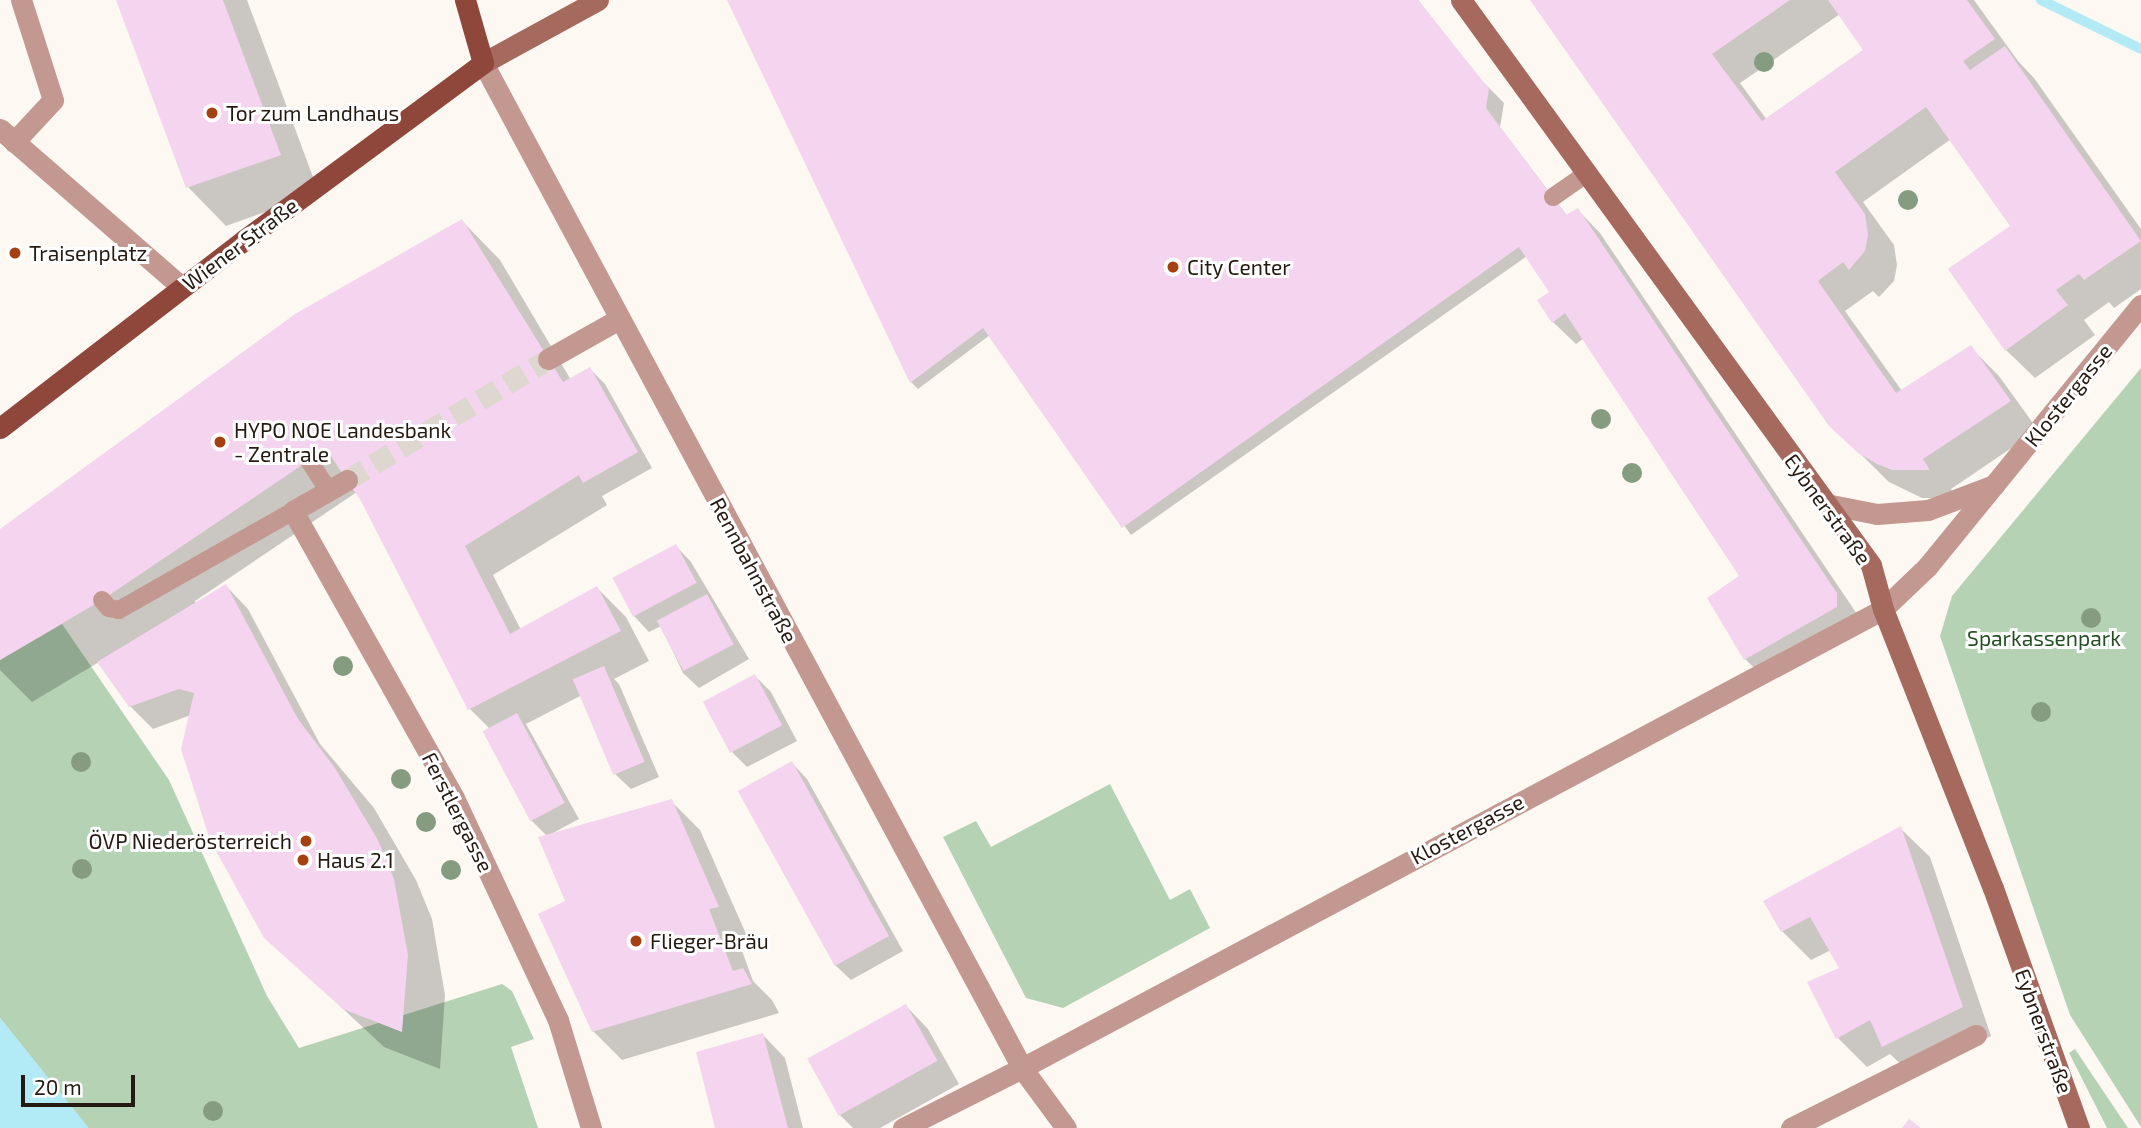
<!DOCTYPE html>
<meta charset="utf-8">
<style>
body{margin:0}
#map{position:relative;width:2141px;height:1128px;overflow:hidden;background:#fdf8f2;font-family:"Exo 2",sans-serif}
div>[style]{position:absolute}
.green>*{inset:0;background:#b6d2b5}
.water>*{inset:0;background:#b2eaf6}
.shadow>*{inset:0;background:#0003}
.stream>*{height:10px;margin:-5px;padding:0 5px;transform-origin:5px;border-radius:5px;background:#b2eaf6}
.building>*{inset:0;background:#f4d4ee;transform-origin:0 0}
.street-tunnel>*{height:21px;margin-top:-10.5px;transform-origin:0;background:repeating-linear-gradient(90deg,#ddd7d0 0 21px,transparent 0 31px)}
.lane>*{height:18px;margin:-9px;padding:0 9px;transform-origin:9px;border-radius:9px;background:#c39890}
.street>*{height:21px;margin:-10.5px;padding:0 10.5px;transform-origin:10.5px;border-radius:10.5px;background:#c39890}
.secondary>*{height:21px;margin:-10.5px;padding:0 10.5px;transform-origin:10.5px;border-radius:10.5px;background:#a6695e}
.primary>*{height:21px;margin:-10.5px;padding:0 10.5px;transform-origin:10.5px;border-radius:10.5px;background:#8f463b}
.trees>*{width:20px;height:20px;margin:-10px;border-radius:50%;background:#859c80}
.dots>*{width:19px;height:19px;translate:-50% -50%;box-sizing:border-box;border:4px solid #fff;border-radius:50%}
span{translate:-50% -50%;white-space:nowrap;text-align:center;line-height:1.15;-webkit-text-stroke:6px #fff;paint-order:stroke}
.poi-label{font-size:21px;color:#251a11}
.left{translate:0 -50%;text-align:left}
.right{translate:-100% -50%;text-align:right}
.street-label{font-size:21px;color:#251a11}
.park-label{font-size:21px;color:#235023}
.scale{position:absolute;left:21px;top:1075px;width:114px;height:32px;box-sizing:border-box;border:4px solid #251a11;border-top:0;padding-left:9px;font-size:21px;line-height:24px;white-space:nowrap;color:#251a11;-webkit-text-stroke:5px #fff;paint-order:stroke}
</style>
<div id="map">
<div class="green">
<div style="clip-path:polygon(2141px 368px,2141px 1127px,2070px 1015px,1940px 636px,1952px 596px)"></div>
<div style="clip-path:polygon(62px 624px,169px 780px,267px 996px,299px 1048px,502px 984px,512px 991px,534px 1039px,511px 1047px,538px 1128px,88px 1128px,0 1018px,0 660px)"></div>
<div style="clip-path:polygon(1110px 784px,1170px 900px,1190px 889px,1210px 928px,1063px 1008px,1026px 998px,943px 837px,976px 821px,991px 847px)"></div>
<div style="clip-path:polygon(2075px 1049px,2128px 1128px,2107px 1128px,2069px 1053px)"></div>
</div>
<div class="water">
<div style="clip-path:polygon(0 1018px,88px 1127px,88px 1128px,0 1128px)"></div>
</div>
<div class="shadow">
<div style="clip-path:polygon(118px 0,247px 0,319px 193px,226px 226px,188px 187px)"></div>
<div style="clip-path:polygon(729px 0,1418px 0,1481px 80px,1504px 103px,1500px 127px,1568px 217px,1578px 210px,1600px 233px,1859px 617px,1768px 681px,1745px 659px,1742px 577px,1584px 338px,1576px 344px,1553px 322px,1551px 293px,1527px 256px,1131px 535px,990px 335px,918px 389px,911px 382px)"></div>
<div style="clip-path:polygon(evenodd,1531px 0,1974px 0,2018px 61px,2034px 78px,2141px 229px,2141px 289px,2114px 308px,2109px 302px,2084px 320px,2095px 335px,2035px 378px,2006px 350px,2013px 227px,1951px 139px,1863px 202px,1894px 245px,1897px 265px,1894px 281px,1879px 297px,1873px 291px,1845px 311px,1902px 391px,1970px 347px,1999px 376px,2038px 430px,1951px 489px,1957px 498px,1922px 498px,1889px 482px,1831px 425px,1531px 0,1840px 14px,1866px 50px,1767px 120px,1740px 83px,1840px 14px)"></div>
<div style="clip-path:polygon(462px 221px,500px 260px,571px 380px,590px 369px,605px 384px,652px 468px,602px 496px,607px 505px,493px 575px,521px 630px,597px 588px,626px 617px,649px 661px,614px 679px,619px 684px,659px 777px,631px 789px,615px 774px,582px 695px,526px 724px,579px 819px,551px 834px,671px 801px,700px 830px,747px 936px,737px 937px,753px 981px,772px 1000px,779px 1013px,622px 1060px,593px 1031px,567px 902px,547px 836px,531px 820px,490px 729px,470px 709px,357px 492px,195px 601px,196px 604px,226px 586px,248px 609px,320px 744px,374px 808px,416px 880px,432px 919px,445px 995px,440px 1069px,384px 1047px,266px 937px,191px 715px,153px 729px,130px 706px,99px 662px,32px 702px,0 670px,0 531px)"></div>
<div style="clip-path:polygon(676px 546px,691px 562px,749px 659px,699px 688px,683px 673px,661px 626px,649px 632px,634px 616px,614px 579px)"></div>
<div style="clip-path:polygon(755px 676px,771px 692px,797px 741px,747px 767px,731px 751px)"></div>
<div style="clip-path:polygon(792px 763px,807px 779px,903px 951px,851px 980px,835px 965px)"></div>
<div style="clip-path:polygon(1901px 829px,1930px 857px,1991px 1036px,1912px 1075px,1890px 1054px,1867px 1067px,1838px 1038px,1841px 969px,1831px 950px,1811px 960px,1782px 931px)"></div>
<div style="clip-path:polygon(906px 1006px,928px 1029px,959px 1084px,880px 1128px,853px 1128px,840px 1115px)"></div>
<div style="clip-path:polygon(763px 1035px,785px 1058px,803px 1128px,717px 1128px)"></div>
</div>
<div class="stream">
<div style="left:2041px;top:0;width:111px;rotate:26.1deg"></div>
</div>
<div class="building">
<div style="clip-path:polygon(116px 0,223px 0,281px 155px,186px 188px)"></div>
<div style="clip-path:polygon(727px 0,1418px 0,1489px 89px,1486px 108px,1566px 215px,1578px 208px,1837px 593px,1837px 607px,1744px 660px,1707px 598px,1739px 576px,1565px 313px,1552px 323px,1537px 300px,1549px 292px,1519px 247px,1122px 528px,983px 328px,910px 383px)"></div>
<div style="clip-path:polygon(1530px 0,1790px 0,1712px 54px,1762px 121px,1863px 50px,1828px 0,1967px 0,1995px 39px,1963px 61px,1970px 70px,2005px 46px,2141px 241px,2084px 280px,2079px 274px,2056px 290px,2068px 305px,2005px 351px,1948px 269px,2010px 226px,1926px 107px,1835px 172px,1865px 214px,1868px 235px,1865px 251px,1849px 270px,1843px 262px,1818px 281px,1896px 393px,1971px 345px,2011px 401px,1923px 459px,1930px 470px,1892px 470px,1877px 464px,1858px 453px,1829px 426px)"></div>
<div style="clip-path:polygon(462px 219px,563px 382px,590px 367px,638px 452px,583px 483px,579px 475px,465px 546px,510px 634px,597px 586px,621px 631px,468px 710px,361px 501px,326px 449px,102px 600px,0 660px,0 529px,295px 314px)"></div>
<div style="left:676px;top:544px;width:44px;height:72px;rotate:62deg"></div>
<div style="clip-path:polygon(226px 584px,298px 719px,335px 768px,378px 840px,394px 879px,408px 955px,402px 1032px,343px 1009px,264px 938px,210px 840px,181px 749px,194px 693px,179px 689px,129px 707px,97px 662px)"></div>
<div style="left:707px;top:594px;width:57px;height:57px;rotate:62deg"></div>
<div style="left:604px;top:666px;width:104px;height:34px;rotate:67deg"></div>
<div style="left:755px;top:674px;width:58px;height:59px;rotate:62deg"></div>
<div style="left:517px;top:713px;width:102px;height:39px;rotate:62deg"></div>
<div style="left:792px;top:761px;width:200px;height:62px;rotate:61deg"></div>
<div style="clip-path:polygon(672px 799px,719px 907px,709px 909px,733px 971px,743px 968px,752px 984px,592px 1032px,538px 914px,565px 901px,538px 837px)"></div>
<div style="clip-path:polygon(1901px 826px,1963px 1007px,1882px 1047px,1870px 1020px,1836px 1039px,1807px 982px,1839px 968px,1810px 917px,1781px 932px,1763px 901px)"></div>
<div style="left:906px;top:1004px;width:65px;height:113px;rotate:61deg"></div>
<div style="clip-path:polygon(763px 1033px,788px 1128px,715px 1128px,696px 1052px)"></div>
<div style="clip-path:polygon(1909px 1119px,1921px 1128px,1902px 1128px)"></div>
</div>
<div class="street-tunnel">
<div style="left:347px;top:480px;width:235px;rotate:-31deg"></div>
</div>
<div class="lane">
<div style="left:1553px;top:197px;width:40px;rotate:-34.9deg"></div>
<div style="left:308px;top:459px;width:38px;rotate:57deg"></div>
<div style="left:102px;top:600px;width:11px;rotate:49deg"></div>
<div style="left:109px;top:608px;width:10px;rotate:11deg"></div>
<div style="left:119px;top:610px;width:200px;rotate:-29.6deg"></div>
</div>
<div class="street">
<div style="left:483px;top:63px;width:1140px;rotate:61.79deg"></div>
<div style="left:1022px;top:1068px;width:74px;rotate:53.7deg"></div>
<div style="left:0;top:129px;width:241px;rotate:41deg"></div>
<div style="left:14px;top:142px;width:57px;rotate:-47.1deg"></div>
<div style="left:53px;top:100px;width:105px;rotate:-107.7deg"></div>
<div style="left:548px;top:359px;width:81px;rotate:-29.4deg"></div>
<div style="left:347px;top:480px;width:62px;rotate:150.1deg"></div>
<div style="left:293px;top:511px;width:329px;rotate:60.7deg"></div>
<div style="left:454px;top:798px;width:245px;rotate:64.9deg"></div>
<div style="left:558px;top:1020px;width:113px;rotate:73deg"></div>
<div style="left:1826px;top:504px;width:52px;rotate:11.1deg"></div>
<div style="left:1877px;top:514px;width:51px;rotate:-4.5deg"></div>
<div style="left:1928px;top:510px;width:71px;rotate:-20.7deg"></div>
<div style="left:903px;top:1128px;width:133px;rotate:-26.8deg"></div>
<div style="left:1022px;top:1068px;width:976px;rotate:-28.06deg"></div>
<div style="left:1883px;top:609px;width:61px;rotate:-43.7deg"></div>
<div style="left:1927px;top:567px;width:338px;rotate:-50.8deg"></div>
<div style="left:1791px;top:1128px;width:207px;rotate:-26.7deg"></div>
</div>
<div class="secondary">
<div style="left:1461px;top:0;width:698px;rotate:54.03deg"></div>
<div style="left:1871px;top:565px;width:46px;rotate:74.7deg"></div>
<div style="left:1883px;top:609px;width:300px;rotate:68.5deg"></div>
<div style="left:1993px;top:888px;width:255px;rotate:70.3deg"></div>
<div style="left:483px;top:63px;width:131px;rotate:-28.7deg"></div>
</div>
<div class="primary">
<div style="left:0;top:428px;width:308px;rotate:-37.6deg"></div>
<div style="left:244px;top:240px;width:297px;rotate:-36.5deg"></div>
<div style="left:483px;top:63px;width:66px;rotate:-105.9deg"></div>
</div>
<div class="trees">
<div style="left:1764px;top:62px"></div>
<div style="left:1908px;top:200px"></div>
<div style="left:1601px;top:419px"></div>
<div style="left:1632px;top:473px"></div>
<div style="left:2091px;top:618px"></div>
<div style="left:343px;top:666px"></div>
<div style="left:2041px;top:712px"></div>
<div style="left:81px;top:762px"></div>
<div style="left:401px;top:779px"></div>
<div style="left:426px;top:822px"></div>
<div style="left:82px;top:869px"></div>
<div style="left:451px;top:870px"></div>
<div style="left:213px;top:1111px"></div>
</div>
<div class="dots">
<div style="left:212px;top:113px;background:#a54010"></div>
<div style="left:15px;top:253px;background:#a54010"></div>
<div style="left:1173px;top:267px;background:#a54010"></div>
<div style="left:220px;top:442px;background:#a54010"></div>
<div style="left:306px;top:841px;background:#a54010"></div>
<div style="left:303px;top:860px;background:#a54010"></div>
<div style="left:636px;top:941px;background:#a54010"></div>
</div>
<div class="poi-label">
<span class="left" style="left:226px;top:113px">Tor zum Landhaus</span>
<span class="left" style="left:29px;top:253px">Traisenplatz</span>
<span class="left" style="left:1187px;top:267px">City Center</span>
<span class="left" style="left:234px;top:442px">HYPO NOE Landesbank<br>- Zentrale</span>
<span class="right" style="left:292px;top:841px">ÖVP Niederösterreich</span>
<span class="left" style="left:317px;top:860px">Haus 2.1</span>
<span class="left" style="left:650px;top:941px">Flieger-Bräu</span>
</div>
<div class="street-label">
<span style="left:240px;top:244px;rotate:-37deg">Wiener Straße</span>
<span style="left:2068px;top:395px;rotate:-51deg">Klostergasse</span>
<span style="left:1828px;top:509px;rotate:54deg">Eybnerstraße</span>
<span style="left:754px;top:570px;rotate:62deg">Rennbahnstraße</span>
<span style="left:458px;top:812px;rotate:63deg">Ferstlergasse</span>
<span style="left:1467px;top:829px;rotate:-28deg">Klostergasse</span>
<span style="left:2044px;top:1031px;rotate:70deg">Eybnerstraße</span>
</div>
<div class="park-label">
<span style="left:2044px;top:638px">Sparkassenpark</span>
</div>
<div class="scale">20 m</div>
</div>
